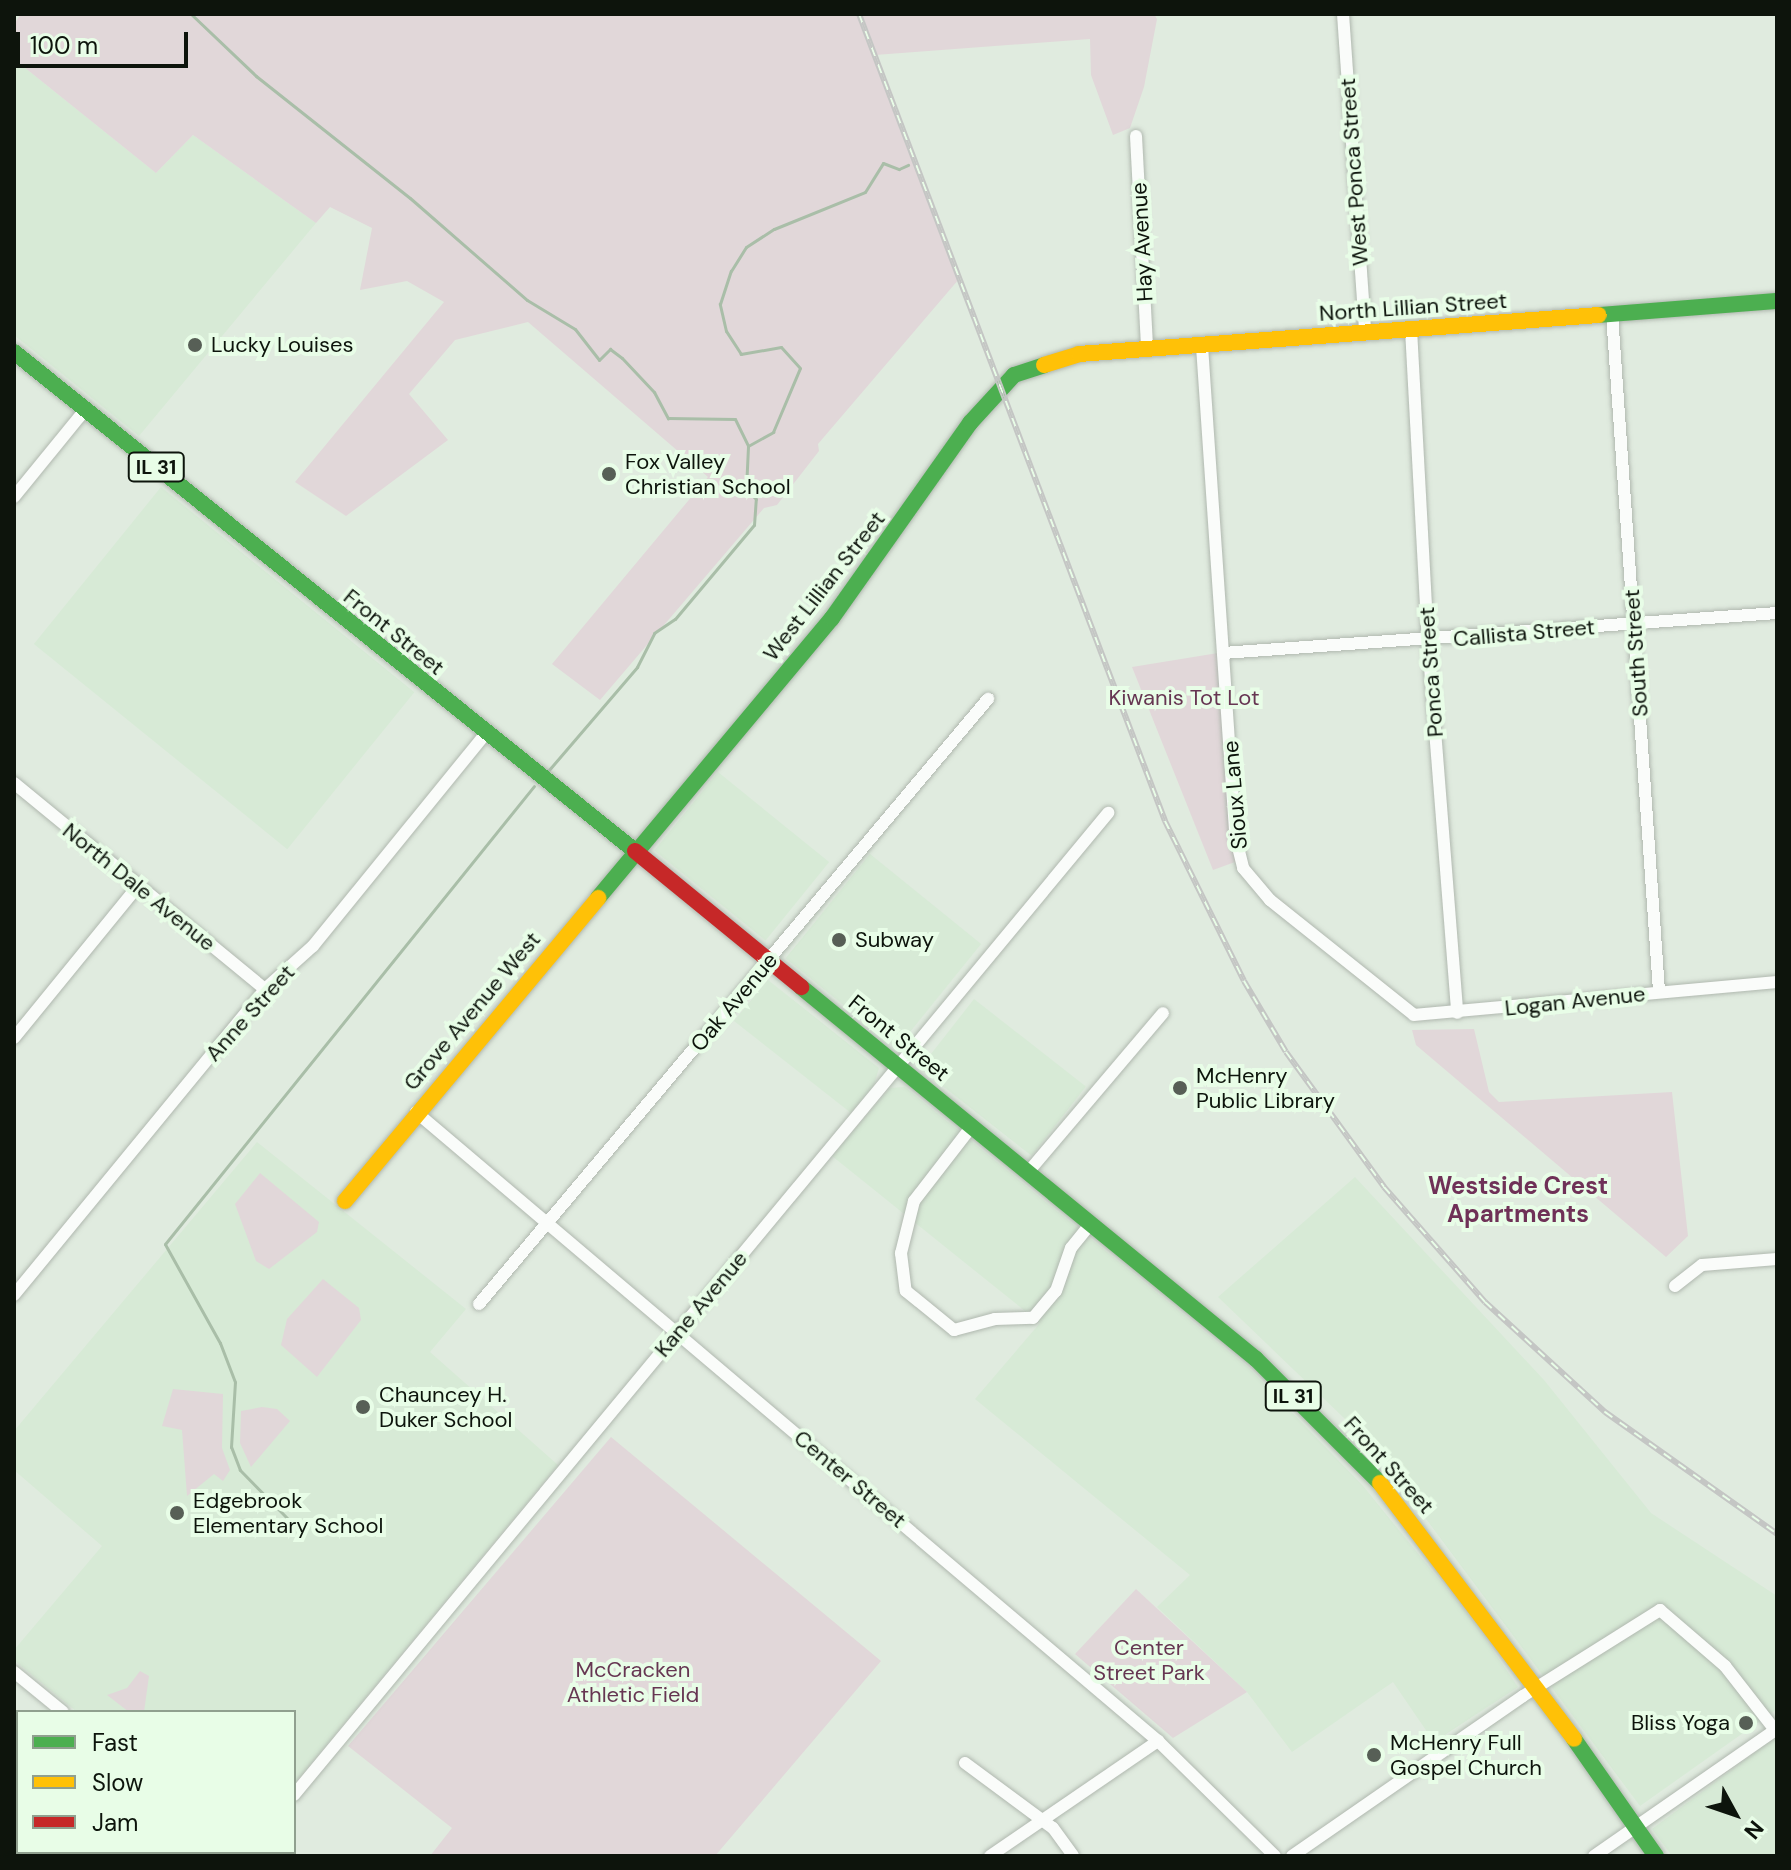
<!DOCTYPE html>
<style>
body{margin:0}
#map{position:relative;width:1791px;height:1870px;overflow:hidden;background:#e0ebdf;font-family:"DM Sans",sans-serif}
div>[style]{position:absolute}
.built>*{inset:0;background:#d7ead6;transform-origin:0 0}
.green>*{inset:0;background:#e1d7d9}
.stream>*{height:3px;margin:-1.5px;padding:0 1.5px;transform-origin:1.5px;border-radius:1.5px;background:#a9bea8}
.roads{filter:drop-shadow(0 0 2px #b0b8af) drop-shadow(0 0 2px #b0b8af)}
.street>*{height:12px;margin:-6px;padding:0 6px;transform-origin:6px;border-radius:6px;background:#fafcfa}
.fast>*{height:16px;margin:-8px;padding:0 8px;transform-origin:8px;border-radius:8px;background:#4caf50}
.slow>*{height:16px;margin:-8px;padding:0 8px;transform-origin:8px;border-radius:8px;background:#ffc107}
.jam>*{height:16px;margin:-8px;padding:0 8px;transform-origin:8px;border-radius:8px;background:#c62828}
.rail>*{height:6px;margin-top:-3px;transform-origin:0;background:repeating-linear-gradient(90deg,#e8fde7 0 9px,#c4c6c4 0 18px);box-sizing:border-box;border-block:2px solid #c4c6c4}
.dots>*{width:22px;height:22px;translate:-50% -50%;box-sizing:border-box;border:4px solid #e8fde7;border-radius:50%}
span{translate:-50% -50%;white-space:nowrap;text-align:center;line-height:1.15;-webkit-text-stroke:8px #e8fde7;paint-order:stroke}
.shield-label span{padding:2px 6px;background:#e8fde7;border:2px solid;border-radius:6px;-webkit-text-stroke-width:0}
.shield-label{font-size:20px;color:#0d140c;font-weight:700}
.street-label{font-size:22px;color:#0d140c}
.poi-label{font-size:22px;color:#0d140c}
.left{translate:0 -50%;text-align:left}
.right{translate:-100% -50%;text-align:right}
.park-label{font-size:22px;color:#663652}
.neighbourhood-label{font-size:24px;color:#6f3157;font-weight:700}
.frame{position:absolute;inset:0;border:16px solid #0d140c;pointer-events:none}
.legend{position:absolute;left:16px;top:1710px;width:280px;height:144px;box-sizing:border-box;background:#e8fde7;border:2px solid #90a08f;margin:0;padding:10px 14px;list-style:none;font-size:24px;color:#0d140c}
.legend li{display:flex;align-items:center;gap:16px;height:40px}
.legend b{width:40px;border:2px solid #90a08f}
.north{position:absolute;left:1695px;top:1774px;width:80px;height:80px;-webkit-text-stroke:6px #e8fde7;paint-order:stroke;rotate:130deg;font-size:22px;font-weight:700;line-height:32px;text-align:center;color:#0d140c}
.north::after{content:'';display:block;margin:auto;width:28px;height:36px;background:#0d140c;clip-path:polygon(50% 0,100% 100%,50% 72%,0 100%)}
.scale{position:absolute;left:16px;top:32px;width:172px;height:36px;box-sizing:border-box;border:4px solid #0d140c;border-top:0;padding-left:10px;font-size:24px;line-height:28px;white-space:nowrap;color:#0d140c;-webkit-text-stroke:6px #e8fde7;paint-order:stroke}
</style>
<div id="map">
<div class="built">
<div style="clip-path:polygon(14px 59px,156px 173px,193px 135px,316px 223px,139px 436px,14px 335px)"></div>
<div style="left:161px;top:487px;width:326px;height:202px;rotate:39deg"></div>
<div style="left:718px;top:772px;width:143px;height:101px;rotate:39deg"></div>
<div style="left:870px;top:854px;width:143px;height:134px;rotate:39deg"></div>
<div style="clip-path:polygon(768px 980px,879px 1068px,874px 1085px,851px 1113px,734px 1021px)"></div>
<div style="left:974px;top:999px;width:142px;height:88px;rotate:38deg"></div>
<div style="clip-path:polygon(905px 1087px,1249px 1368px,1363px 1486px,1473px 1621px,1518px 1687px,1434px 1742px,1393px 1682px,1292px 1752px,1247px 1692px,1157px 1607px,1190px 1575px,975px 1399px,1040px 1323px,832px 1156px,890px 1088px)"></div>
<div style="clip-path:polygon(257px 1142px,466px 1309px,430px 1352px,558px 1465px,294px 1784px,294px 1712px,77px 1712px,14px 1660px,14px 1650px,102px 1546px,14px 1470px,14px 1431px)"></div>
<div style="clip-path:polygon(1355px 1177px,1544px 1380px,1651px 1513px,1777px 1596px,1777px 1709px,1640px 1806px,1368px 1441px,1218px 1297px)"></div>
<div style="clip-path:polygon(1777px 1736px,1777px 1856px,1672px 1856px,1652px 1829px)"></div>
</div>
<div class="green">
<div style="clip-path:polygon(21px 14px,1154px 14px,1157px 19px,1144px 87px,1130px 128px,1113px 135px,1091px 75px,1090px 39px,875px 55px,959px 279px,818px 444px,819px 451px,777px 505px,764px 508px,600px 700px,552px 664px,708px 477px,528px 322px,455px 340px,409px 394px,448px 440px,346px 516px,295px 482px,444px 302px,407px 281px,360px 290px,372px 228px,330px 207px,316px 223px,193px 135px,156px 173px,14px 59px,14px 24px)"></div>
<div style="clip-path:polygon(1218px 653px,1235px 862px,1213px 870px,1132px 667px)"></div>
<div style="clip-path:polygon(1474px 1029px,1489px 1092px,1499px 1102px,1672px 1092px,1688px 1236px,1666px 1257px,1416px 1045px,1412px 1030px)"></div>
<div style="clip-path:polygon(260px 1173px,319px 1222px,317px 1232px,269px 1269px,256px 1261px,235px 1204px)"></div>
<div style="clip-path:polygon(323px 1279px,359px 1308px,361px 1320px,317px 1377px,281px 1345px,287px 1319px)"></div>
<div style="clip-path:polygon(173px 1389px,223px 1394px,222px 1448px,230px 1470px,223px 1481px,214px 1474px,187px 1496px,182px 1430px,162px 1426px)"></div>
<div style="clip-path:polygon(262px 1407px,277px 1409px,290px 1421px,251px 1467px,240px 1443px,241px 1411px)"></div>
<div style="clip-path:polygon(611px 1437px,881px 1661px,715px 1856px,430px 1856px,452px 1828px,348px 1746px)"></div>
<div style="clip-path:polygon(1136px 1589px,1247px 1692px,1173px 1738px,1075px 1654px)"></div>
<div style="clip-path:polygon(140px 1671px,149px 1676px,144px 1712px,129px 1712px,107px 1695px,127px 1688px)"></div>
</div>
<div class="stream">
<div style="left:191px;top:14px;width:90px;rotate:43.6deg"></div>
<div style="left:256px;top:76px;width:196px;rotate:38.4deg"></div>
<div style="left:410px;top:198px;width:155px;rotate:41.1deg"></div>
<div style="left:527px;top:300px;width:56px;rotate:31.1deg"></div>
<div style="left:575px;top:329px;width:39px;rotate:52deg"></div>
<div style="left:599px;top:360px;width:16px;rotate:-45deg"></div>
<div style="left:610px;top:349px;width:15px;rotate:37deg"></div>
<div style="left:622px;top:358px;width:47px;rotate:46.7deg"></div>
<div style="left:654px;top:392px;width:30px;rotate:62deg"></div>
<div style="left:668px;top:418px;width:67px;rotate:0.9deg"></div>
<div style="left:735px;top:419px;width:30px;rotate:64deg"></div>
<div style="left:548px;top:771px;width:137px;rotate:-49.4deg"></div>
<div style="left:637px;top:667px;width:38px;rotate:-63deg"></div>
<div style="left:654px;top:633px;width:25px;rotate:-34deg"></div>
<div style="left:675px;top:619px;width:123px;rotate:-50deg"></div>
<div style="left:754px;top:525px;width:26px;rotate:-86deg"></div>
<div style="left:756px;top:499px;width:14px;rotate:-135deg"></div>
<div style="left:746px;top:489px;width:43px;rotate:-87.3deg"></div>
<div style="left:748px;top:446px;width:29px;rotate:-29deg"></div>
<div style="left:773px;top:432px;width:69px;rotate:-67.1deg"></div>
<div style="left:800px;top:368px;width:28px;rotate:-132deg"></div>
<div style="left:781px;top:347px;width:41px;rotate:170.1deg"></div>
<div style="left:741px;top:354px;width:27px;rotate:-123deg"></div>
<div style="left:726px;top:331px;width:28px;rotate:-103deg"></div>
<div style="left:720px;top:304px;width:35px;rotate:-72deg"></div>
<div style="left:731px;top:271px;width:28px;rotate:-58deg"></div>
<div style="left:746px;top:247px;width:33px;rotate:-33deg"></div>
<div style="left:774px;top:229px;width:98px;rotate:-22.1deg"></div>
<div style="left:865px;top:192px;width:34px;rotate:-58deg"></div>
<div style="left:883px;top:163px;width:17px;rotate:21deg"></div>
<div style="left:899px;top:169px;width:10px;rotate:-24deg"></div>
<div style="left:288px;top:1519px;width:69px;rotate:-134.4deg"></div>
<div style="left:240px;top:1470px;width:25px;rotate:-111deg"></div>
<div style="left:231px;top:1447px;width:65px;rotate:-86.5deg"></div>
<div style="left:235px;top:1382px;width:42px;rotate:-111deg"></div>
<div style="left:220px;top:1343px;width:113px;rotate:-119.1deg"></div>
<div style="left:165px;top:1244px;width:588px;rotate:-51.14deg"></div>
</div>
<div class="roads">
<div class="street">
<div style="left:1343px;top:14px;width:318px;rotate:86deg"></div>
<div style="left:1136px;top:136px;width:213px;rotate:87deg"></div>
<div style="left:1612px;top:314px;width:680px;rotate:86.03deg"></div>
<div style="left:1411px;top:329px;width:312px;rotate:86.9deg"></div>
<div style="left:1428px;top:641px;width:373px;rotate:85.5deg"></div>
<div style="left:1202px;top:346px;width:494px;rotate:86.1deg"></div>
<div style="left:1236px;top:839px;width:30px;rotate:76deg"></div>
<div style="left:1243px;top:868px;width:42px;rotate:49.8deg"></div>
<div style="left:1270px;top:900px;width:184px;rotate:38.6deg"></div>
<div style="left:1414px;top:1015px;width:364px;rotate:-5.2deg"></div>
<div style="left:14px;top:497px;width:112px;rotate:-50.8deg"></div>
<div style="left:1223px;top:653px;width:555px;rotate:-4.13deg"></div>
<div style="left:14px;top:783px;width:325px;rotate:39.4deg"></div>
<div style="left:14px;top:1038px;width:195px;rotate:-50.8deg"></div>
<div style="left:416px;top:1112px;width:973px;rotate:40.29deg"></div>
<div style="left:1158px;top:1741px;width:164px;rotate:44.5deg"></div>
<div style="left:972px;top:1126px;width:95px;rotate:127.7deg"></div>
<div style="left:914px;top:1201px;width:54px;rotate:104deg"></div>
<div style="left:901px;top:1253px;width:38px;rotate:83deg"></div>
<div style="left:906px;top:1291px;width:62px;rotate:39.1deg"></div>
<div style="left:954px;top:1330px;width:42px;rotate:-15deg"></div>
<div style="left:995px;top:1319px;width:38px;rotate:-2deg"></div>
<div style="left:1033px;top:1318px;width:35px;rotate:-50deg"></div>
<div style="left:1056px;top:1291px;width:46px;rotate:-70.8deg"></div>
<div style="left:1071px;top:1248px;width:32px;rotate:-51deg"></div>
<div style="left:1029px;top:1171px;width:207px;rotate:-49.7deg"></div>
<div style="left:1675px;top:1286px;width:34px;rotate:-38deg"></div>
<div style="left:1702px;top:1265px;width:75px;rotate:-4.6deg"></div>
<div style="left:14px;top:1295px;width:396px;rotate:-50.6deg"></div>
<div style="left:265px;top:989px;width:64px;rotate:-41.9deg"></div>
<div style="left:313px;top:946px;width:274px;rotate:-50.9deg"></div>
<div style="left:479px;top:1304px;width:791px;rotate:-49.93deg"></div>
<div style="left:14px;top:1672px;width:63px;rotate:39.2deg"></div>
<div style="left:965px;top:1763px;width:109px;rotate:36.5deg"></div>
<div style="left:1053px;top:1828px;width:34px;rotate:54deg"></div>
<div style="left:294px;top:1795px;width:1276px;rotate:-50.34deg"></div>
<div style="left:232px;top:1852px;width:6px;rotate:39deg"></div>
<div style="left:990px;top:1856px;width:204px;rotate:-34.4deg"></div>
<div style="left:1292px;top:1856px;width:281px;rotate:-34.7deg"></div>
<div style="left:1523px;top:1696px;width:162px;rotate:-32.1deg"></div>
<div style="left:1660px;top:1610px;width:86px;rotate:40.7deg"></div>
<div style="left:1725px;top:1666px;width:81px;rotate:52deg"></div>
<div style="left:1594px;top:1856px;width:223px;rotate:-34.8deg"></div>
</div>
<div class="fast">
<div style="left:1599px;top:315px;width:179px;rotate:-4.5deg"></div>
<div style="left:14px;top:352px;width:797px;rotate:38.78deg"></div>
<div style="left:598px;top:898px;width:365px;rotate:-50.1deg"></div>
<div style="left:832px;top:618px;width:239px;rotate:-54.7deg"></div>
<div style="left:970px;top:423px;width:65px;rotate:-47.5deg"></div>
<div style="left:1014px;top:375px;width:32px;rotate:-18deg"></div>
<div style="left:801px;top:987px;width:588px;rotate:39.27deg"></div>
<div style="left:1256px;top:1359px;width:175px;rotate:45deg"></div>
<div style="left:1574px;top:1739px;width:143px;rotate:55deg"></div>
</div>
<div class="slow">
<div style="left:1044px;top:365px;width:37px;rotate:-17deg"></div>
<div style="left:1079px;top:354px;width:521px;rotate:-4.29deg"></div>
<div style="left:345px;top:1201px;width:395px;rotate:-50.1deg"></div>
<div style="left:1380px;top:1483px;width:321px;rotate:52.8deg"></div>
</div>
<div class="jam">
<div style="left:635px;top:851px;width:215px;rotate:39.3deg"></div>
</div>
</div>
<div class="rail">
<div style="left:859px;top:14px;width:863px;rotate:69.23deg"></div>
<div style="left:1165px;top:821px;width:178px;rotate:63.7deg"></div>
<div style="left:1244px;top:981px;width:82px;rotate:59.4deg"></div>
<div style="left:1286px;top:1052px;width:167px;rotate:54deg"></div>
<div style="left:1384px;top:1187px;width:153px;rotate:48.7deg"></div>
<div style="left:1485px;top:1302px;width:163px;rotate:42.5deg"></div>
<div style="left:1605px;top:1412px;width:211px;rotate:35.3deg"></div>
</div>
<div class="dots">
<div style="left:195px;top:345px;background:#575f56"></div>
<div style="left:609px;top:474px;background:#575f56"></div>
<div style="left:839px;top:940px;background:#575f56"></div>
<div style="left:1180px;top:1088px;background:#575f56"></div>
<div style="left:363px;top:1407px;background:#575f56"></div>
<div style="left:177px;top:1513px;background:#575f56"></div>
<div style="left:1746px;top:1723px;background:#575f56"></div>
<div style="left:1374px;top:1755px;background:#575f56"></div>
</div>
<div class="shield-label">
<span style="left:156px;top:467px">IL 31</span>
<span style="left:1293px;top:1396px">IL 31</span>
</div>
<div class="street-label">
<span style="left:1354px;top:172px;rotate:-94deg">West Ponca Street</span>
<span style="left:1142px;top:242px;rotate:-93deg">Hay Avenue</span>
<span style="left:1413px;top:307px;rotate:-4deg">North Lillian Street</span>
<span style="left:824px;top:586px;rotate:-52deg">West Lillian Street</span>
<span style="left:394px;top:632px;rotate:39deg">Front Street</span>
<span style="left:1524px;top:633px;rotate:-5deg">Callista Street</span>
<span style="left:1636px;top:653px;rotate:-94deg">South Street</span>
<span style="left:1431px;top:672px;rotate:-94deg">Ponca Street</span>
<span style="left:1235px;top:795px;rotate:-95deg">Sioux Lane</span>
<span style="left:139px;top:887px;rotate:39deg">North Dale Avenue</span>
<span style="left:1575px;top:1001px;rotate:-6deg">Logan Avenue</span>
<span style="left:734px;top:1002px;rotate:-50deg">Oak Avenue</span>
<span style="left:472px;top:1011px;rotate:-50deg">Grove Avenue West</span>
<span style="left:250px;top:1013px;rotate:-48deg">Anne Street</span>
<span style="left:899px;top:1038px;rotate:39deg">Front Street</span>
<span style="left:701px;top:1304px;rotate:-50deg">Kane Avenue</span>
<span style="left:1389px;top:1465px;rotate:48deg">Front Street</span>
<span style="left:850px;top:1479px;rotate:40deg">Center Street</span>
</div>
<div class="poi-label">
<span class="left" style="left:211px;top:345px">Lucky Louises</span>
<span class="left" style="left:625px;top:474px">Fox Valley<br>Christian School</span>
<span class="left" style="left:855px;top:940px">Subway</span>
<span class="left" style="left:1196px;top:1088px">McHenry<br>Public Library</span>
<span class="left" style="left:379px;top:1407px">Chauncey H.<br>Duker School</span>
<span class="left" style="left:193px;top:1513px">Edgebrook<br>Elementary School</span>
<span class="right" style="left:1730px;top:1723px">Bliss Yoga</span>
<span class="left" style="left:1390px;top:1755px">McHenry Full<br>Gospel Church</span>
</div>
<div class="park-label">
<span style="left:1184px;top:698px">Kiwanis Tot Lot</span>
<span style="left:1149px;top:1660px">Center<br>Street Park</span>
<span style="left:633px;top:1682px">McCracken<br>Athletic Field</span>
</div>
<div class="neighbourhood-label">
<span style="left:1518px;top:1200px">Westside Crest<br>Apartments</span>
</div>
<div class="frame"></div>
<ul class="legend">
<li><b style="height:10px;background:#4caf50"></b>Fast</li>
<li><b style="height:10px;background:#ffc107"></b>Slow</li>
<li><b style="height:10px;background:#c62828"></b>Jam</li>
</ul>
<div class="north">N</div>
<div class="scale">100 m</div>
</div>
